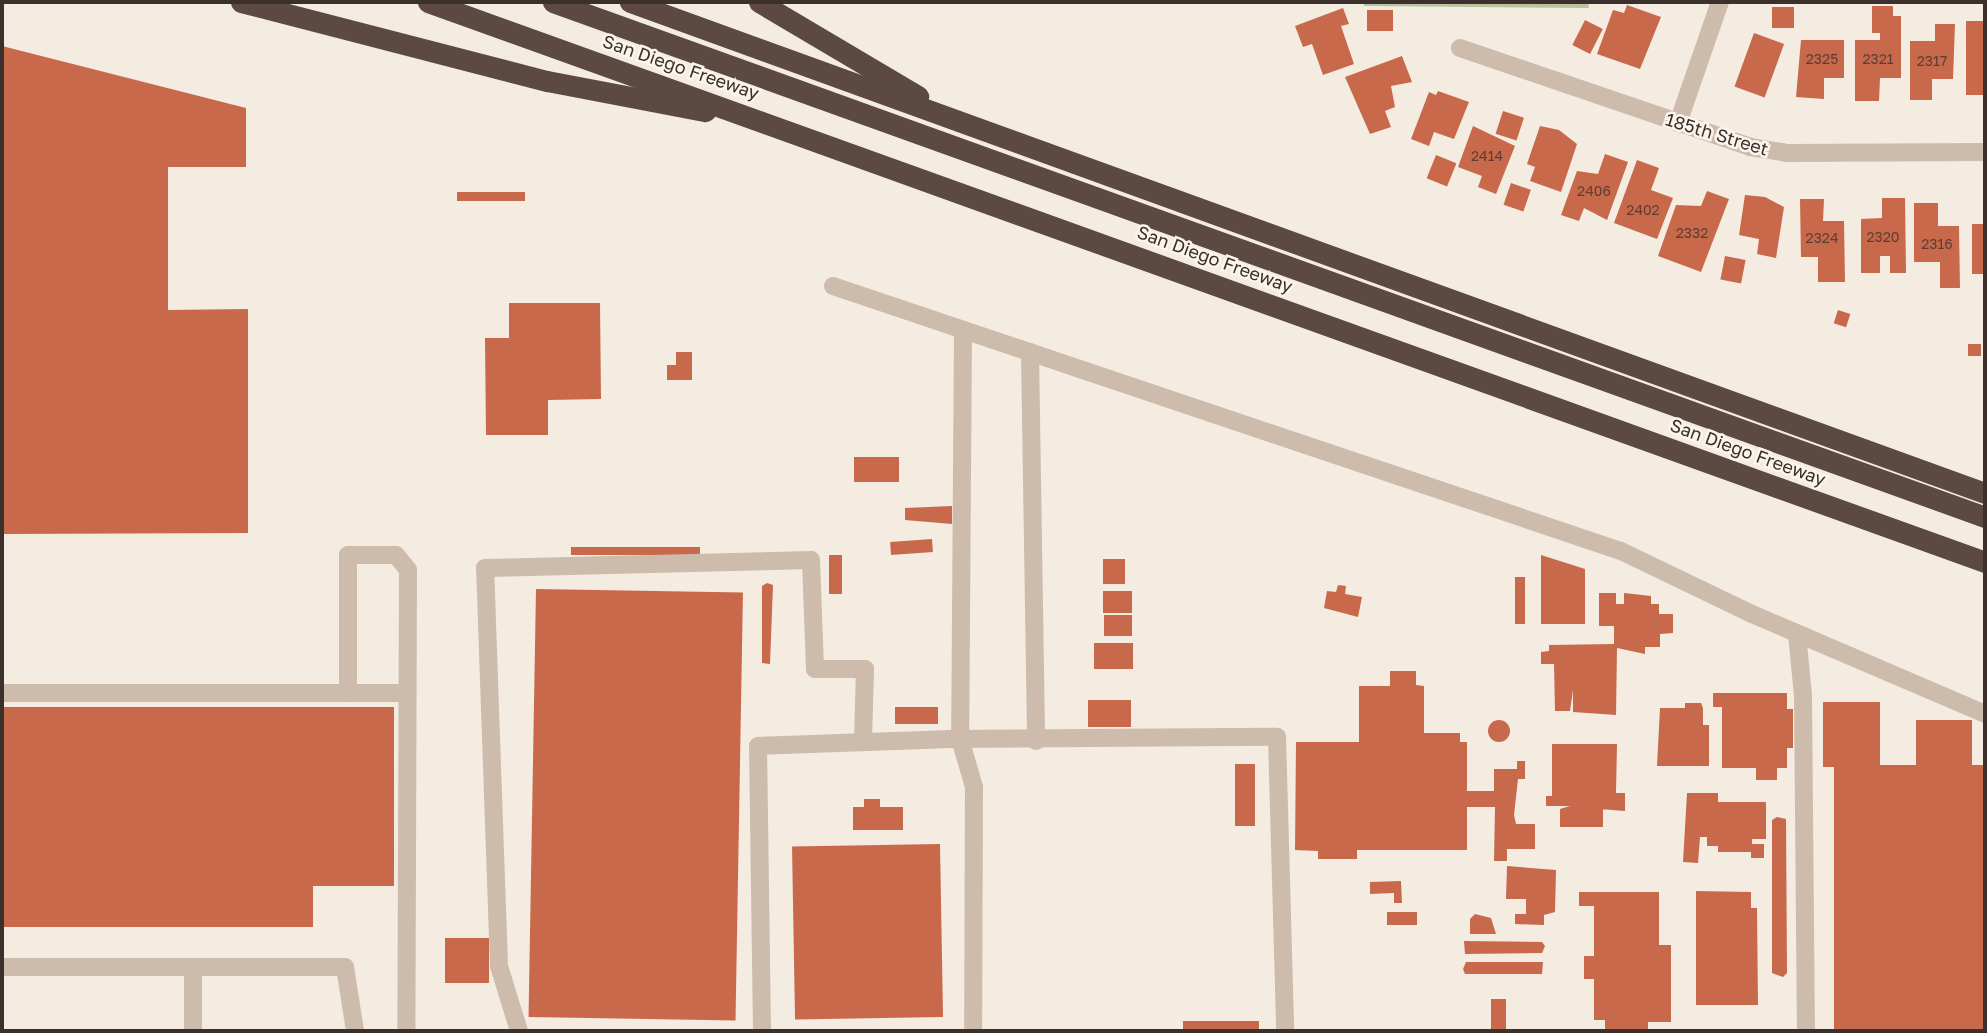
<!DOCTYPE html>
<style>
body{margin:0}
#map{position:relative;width:1987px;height:1033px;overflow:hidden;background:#f4ebe1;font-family:"Golos Text",sans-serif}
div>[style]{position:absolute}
.green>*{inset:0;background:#b8c4a0}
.building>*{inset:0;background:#c8694b;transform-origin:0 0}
.round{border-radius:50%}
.minor>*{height:18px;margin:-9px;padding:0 9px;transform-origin:9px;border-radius:9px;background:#cdbbac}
.highway>*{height:21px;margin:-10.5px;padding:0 10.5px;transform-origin:10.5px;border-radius:10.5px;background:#5c4a42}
span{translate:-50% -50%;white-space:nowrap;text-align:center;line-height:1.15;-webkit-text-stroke:5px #fbf5ee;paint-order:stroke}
.number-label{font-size:14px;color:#5e3e33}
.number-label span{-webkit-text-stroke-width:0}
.street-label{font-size:18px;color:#3b302b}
.frame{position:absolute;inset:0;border:4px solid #3b302b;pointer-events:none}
</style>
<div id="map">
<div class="green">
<div style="clip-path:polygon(1363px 2px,1588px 2px,1589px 8px,1364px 6px)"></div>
</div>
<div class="building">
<div style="clip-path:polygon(1627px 5px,1661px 17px,1640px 69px,1597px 54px,1613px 10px,1624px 13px)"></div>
<div style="clip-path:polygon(1872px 6px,1893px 6px,1893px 16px,1901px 16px,1901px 78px,1880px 78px,1879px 101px,1855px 101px,1855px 40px,1880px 40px,1880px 33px,1872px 33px)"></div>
<div style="left:1772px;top:7px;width:22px;height:21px"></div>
<div style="clip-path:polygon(1343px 8px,1349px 24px,1341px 26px,1354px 64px,1323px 75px,1312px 44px,1303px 47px,1295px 26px)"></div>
<div style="left:1367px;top:10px;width:26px;height:21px"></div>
<div style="left:1585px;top:20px;width:20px;height:28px;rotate:27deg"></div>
<div style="left:1966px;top:21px;width:19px;height:74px"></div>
<div style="clip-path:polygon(1935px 24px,1955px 24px,1953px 79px,1932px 79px,1932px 100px,1910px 100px,1910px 41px,1935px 41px)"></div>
<div style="left:1754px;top:33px;width:32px;height:57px;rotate:20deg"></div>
<div style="clip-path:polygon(1801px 40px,1844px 40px,1844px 78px,1824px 78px,1824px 99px,1796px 97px)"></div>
<div style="clip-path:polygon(2px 46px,246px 108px,246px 167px,168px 167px,168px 310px,248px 309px,248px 533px,2px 534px)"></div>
<div style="clip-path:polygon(1402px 56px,1412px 82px,1391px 86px,1395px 107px,1385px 111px,1391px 127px,1370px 134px,1345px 77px)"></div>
<div style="clip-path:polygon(1438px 91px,1469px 102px,1454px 139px,1434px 132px,1429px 146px,1411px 139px,1429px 92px,1436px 95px)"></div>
<div style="left:1503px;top:111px;width:22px;height:24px;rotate:18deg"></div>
<div style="clip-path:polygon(1473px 126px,1515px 146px,1496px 194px,1478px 187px,1482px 176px,1458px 167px)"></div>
<div style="clip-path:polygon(1540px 126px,1559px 130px,1577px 144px,1561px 192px,1530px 181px,1535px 167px,1527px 164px)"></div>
<div style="clip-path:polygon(1605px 154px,1628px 162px,1607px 220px,1584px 208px,1579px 221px,1561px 215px,1577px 171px,1598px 174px)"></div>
<div style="left:1436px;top:155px;width:22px;height:25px;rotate:22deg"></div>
<div style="clip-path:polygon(1637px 160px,1659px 168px,1651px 190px,1673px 198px,1657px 239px,1614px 223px)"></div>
<div style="left:1511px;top:183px;width:21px;height:23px;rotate:19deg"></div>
<div style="clip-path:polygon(1707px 191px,1729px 199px,1701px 272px,1658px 256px,1676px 205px,1701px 206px)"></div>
<div style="left:457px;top:192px;width:68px;height:9px"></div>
<div style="clip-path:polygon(1745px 195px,1765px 197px,1784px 207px,1776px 258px,1757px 254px,1759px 239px,1739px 235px)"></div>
<div style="clip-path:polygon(1882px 198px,1905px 198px,1906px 273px,1890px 273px,1890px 256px,1880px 256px,1880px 273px,1861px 273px,1861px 219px,1882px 218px)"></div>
<div style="clip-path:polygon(1800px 199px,1824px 199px,1823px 221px,1844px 221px,1845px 282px,1818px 282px,1818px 257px,1801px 257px)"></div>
<div style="clip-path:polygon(1914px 203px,1938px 203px,1938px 226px,1959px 226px,1960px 288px,1940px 288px,1940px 262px,1914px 262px)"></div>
<div style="left:1972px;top:224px;width:13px;height:50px"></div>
<div style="left:1725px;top:256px;width:21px;height:24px;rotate:11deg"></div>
<div style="clip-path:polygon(509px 303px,600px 303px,601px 399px,548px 400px,548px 435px,486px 435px,485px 338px,509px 338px)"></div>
<div style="left:1838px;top:310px;width:13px;height:14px;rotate:18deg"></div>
<div style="left:1968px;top:344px;width:13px;height:12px"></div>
<div style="clip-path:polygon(676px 352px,692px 352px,692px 380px,667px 380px,667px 365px,676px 365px)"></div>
<div style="left:854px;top:457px;width:45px;height:25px"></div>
<div style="clip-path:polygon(952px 506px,952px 524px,905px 520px,905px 508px)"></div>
<div style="left:932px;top:539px;width:13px;height:42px;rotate:86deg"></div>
<div style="left:700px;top:547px;width:8px;height:129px;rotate:90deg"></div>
<div style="left:829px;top:555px;width:13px;height:39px"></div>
<div style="clip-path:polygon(1541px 555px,1585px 569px,1585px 624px,1541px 624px)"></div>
<div style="left:1103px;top:559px;width:22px;height:25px"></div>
<div style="left:1515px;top:577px;width:10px;height:47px"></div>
<div style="clip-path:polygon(767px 583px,773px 585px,770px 664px,762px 663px,762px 586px)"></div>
<div style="clip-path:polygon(1338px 585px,1346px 586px,1345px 594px,1362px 597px,1358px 617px,1324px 608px,1327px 591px,1336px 592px)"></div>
<div style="left:536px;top:589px;width:207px;height:428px;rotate:1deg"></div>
<div style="left:1103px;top:591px;width:29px;height:22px"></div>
<div style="clip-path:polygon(1599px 593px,1616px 593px,1616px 604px,1624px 604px,1624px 593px,1651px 596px,1651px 604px,1659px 604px,1659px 614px,1673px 614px,1673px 633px,1660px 634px,1660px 647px,1645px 647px,1645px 654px,1617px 648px,1616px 715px,1573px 712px,1573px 690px,1570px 711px,1555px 711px,1554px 664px,1541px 664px,1541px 652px,1549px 651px,1549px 645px,1614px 644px,1614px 626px,1599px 626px)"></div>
<div style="left:1104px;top:615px;width:28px;height:21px"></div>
<div style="left:1094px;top:643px;width:39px;height:26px"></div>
<div style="clip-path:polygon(1390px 671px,1416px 671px,1416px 685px,1424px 686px,1424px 733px,1460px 733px,1460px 742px,1467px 742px,1467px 791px,1494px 791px,1494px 769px,1517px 769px,1517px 761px,1525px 761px,1525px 779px,1518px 779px,1514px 815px,1516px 824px,1535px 824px,1535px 849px,1507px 849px,1507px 861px,1494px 861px,1495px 807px,1467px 807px,1467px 850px,1357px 850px,1357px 859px,1318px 859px,1318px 851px,1295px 850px,1296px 742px,1359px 742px,1359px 686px,1390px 686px)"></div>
<div style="clip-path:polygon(1713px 693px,1787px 693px,1787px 709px,1793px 709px,1793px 748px,1787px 748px,1787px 768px,1777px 768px,1777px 780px,1756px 780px,1756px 768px,1722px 768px,1722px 707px,1713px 707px)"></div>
<div style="left:1088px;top:700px;width:43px;height:27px"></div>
<div style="clip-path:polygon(1823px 702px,1880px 702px,1880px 765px,1916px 765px,1916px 720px,1972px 720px,1972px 765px,1985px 765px,1985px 1030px,1834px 1029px,1834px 767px,1823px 767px)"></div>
<div style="clip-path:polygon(1685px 703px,1701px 703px,1703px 708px,1703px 725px,1709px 725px,1709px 766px,1657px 766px,1660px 708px,1685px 708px)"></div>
<div style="clip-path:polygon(2px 707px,394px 707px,394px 886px,313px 886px,313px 927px,2px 927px)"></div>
<div style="left:895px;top:707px;width:43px;height:17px"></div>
<div class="round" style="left:1488px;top:720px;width:22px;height:22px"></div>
<div style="clip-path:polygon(1552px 744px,1617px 744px,1616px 793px,1625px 793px,1625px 811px,1574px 807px,1603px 809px,1603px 827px,1560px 827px,1560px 809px,1570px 806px,1546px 806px,1546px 796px,1552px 796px)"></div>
<div style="left:1235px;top:764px;width:20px;height:62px"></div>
<div style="clip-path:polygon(1687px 793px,1718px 793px,1718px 802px,1766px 802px,1766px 839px,1752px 839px,1752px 844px,1764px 844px,1764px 858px,1751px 858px,1751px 852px,1718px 852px,1718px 846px,1707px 846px,1707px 837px,1700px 837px,1698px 863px,1683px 862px)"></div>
<div style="clip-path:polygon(864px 799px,880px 799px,880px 807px,903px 807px,903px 830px,853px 830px,853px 807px,864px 807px)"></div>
<div style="clip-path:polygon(1777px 817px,1786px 819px,1787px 973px,1783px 977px,1772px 973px,1772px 820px)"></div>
<div style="left:940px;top:844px;width:173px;height:148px;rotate:89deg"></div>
<div style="clip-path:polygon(1507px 866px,1556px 870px,1555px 912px,1544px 915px,1544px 925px,1515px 924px,1515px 914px,1526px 914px,1526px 899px,1506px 899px)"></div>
<div style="clip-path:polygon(1401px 881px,1402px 903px,1394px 903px,1394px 893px,1370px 894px,1370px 882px)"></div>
<div style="clip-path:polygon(1696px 891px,1751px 892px,1751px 908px,1757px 908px,1758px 1005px,1696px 1005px)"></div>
<div style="clip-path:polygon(1579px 892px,1659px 892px,1659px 945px,1671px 945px,1671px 1022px,1648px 1022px,1648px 1031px,1605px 1031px,1605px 1020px,1594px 1020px,1594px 979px,1584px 979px,1584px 956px,1594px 956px,1594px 906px,1579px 906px)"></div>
<div style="left:1387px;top:912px;width:30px;height:13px"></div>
<div style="clip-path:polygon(1475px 914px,1491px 918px,1496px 934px,1470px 934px,1470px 919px)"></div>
<div style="left:445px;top:938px;width:44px;height:45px"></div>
<div style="clip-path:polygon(1464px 941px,1542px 942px,1545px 946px,1542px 953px,1465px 954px)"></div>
<div style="clip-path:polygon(1543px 962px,1542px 974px,1465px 974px,1463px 969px,1466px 962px)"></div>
<div style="left:1491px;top:999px;width:15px;height:32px"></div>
<div style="left:1183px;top:1021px;width:76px;height:10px"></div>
</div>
<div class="minor">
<div style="left:1460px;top:48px;width:306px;rotate:18.8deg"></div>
<div style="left:1750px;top:147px;width:36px;rotate:9deg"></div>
<div style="left:1786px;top:153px;width:199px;rotate:-0.3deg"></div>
<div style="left:1678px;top:123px;width:128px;rotate:-70.9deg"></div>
<div style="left:833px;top:286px;width:831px;rotate:18.59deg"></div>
<div style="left:1621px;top:551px;width:145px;rotate:25.7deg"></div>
<div style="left:1752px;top:614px;width:254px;rotate:23.2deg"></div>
<div style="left:963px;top:330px;width:409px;rotate:90.4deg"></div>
<div style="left:960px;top:739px;width:50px;rotate:73.7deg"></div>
<div style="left:974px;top:787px;width:244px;rotate:90.2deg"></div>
<div style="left:1030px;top:352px;width:389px;rotate:89.1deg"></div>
<div style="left:1797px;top:634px;width:61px;rotate:84.4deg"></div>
<div style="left:1803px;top:695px;width:336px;rotate:89.5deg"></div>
<div style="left:2px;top:693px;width:405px"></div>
<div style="left:348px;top:693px;width:138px;rotate:-90deg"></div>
<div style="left:348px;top:555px;width:48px"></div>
<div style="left:396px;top:555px;width:19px;rotate:51deg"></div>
<div style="left:408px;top:570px;width:461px;rotate:90.2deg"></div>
<div style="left:2px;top:967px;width:343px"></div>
<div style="left:345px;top:967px;width:65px;rotate:81.1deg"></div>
<div style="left:193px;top:967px;width:64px;rotate:90deg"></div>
<div style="left:519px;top:1031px;width:68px;rotate:-107.1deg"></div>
<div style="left:499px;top:966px;width:398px;rotate:-92deg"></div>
<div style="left:485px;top:568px;width:326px;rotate:-1.4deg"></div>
<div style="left:811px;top:560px;width:109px;rotate:87.9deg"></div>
<div style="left:815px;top:669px;width:50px"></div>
<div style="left:865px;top:669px;width:73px;rotate:91.6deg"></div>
<div style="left:762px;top:1031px;width:285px;rotate:-90.8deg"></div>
<div style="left:758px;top:746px;width:193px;rotate:-2.1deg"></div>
<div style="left:951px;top:739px;width:326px;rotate:-0.4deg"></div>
<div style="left:1277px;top:737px;width:294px;rotate:88.4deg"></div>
</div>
<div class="highway">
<div style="left:241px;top:2px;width:316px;rotate:14.5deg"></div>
<div style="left:547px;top:81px;width:161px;rotate:10.8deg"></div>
<div style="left:428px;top:2px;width:1655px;rotate:19.78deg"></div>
<div style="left:553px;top:2px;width:1522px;rotate:19.78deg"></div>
<div style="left:630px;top:2px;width:1441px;rotate:19.92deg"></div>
<div style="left:759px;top:2px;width:185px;rotate:30.6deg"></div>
</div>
<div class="number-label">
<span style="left:1822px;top:59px">2325</span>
<span style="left:1878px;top:59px">2321</span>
<span style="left:1932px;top:61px">2317</span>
<span style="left:1487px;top:156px">2414</span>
<span style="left:1594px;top:191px">2406</span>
<span style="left:1643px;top:210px">2402</span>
<span style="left:1692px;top:233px">2332</span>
<span style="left:1883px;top:237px">2320</span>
<span style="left:1822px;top:238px">2324</span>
<span style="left:1937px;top:244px">2316</span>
</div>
<div class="street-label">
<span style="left:681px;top:67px;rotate:19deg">San Diego Freeway</span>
<span style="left:1717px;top:134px;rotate:17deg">185th Street</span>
<span style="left:1215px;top:259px;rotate:20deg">San Diego Freeway</span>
<span style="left:1748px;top:452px;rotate:20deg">San Diego Freeway</span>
</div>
<div class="frame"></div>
</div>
